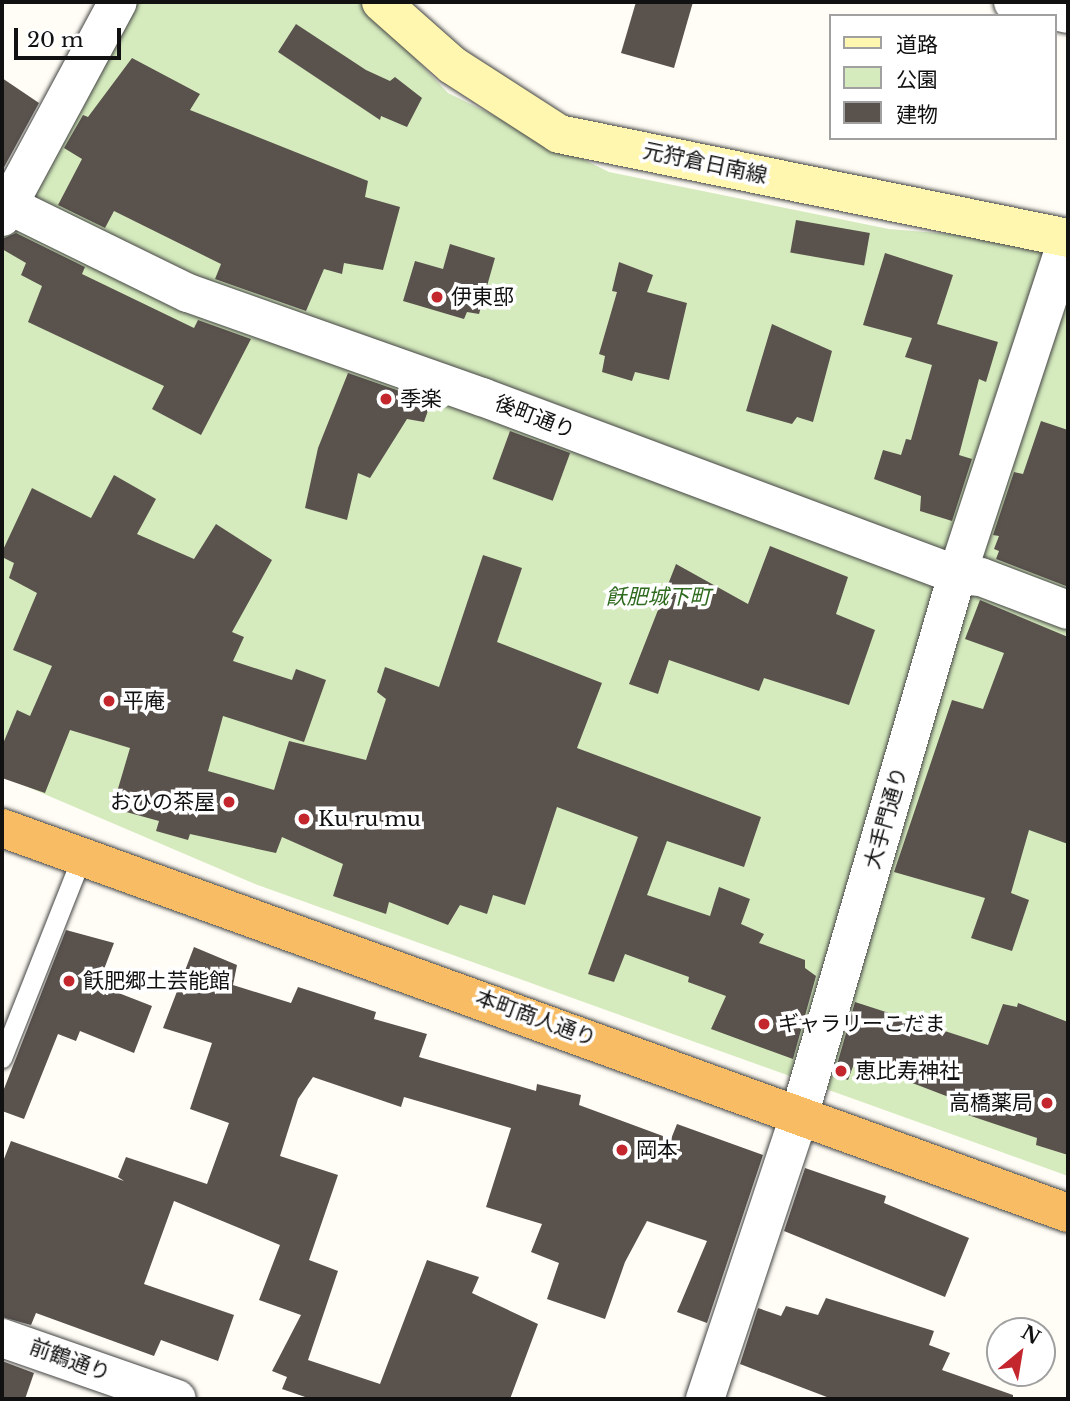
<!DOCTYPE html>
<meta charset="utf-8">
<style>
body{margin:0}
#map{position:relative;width:1070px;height:1401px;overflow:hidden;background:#fffdf5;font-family:"Libre Baskerville","Noto Sans JP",serif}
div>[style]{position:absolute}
.green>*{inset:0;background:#d5ebbd}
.building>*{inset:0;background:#5a524d;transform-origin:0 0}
.roads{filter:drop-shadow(0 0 2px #444) drop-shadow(0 0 2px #444)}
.service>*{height:19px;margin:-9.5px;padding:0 9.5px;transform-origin:9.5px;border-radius:9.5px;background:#fff}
.minor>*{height:38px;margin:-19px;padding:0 19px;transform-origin:19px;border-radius:19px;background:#fff}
.secondary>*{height:38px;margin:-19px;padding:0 19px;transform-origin:19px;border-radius:19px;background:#fff6b0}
.trunk>*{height:38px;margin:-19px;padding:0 19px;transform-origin:19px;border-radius:19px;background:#f7bc64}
.dots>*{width:19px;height:19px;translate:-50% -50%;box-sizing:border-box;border:4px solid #fff;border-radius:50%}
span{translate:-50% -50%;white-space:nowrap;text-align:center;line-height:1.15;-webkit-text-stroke:7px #fff;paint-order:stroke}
.street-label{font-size:21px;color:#111}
.poi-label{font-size:21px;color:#111}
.left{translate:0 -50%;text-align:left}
.right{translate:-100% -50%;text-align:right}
.park-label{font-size:21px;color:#2f6b1f;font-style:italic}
.frame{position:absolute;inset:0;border:4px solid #111;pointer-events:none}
.legend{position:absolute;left:829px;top:14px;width:228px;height:126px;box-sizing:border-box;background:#fff;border:2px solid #a0a0a0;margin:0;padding:9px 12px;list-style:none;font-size:21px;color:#111}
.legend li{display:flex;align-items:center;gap:14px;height:35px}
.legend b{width:35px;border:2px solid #a0a0a0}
.north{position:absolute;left:986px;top:1317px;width:70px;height:70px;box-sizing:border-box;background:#fff;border:2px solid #a0a0a0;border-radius:50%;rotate:30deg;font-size:19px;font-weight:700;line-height:28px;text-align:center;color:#111}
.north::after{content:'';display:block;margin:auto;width:24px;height:32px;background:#c4262e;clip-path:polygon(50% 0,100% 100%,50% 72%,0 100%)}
.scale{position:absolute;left:14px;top:28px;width:107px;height:32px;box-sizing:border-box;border:4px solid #111;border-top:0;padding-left:9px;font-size:21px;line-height:24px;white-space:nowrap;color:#111;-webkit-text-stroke:5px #fff;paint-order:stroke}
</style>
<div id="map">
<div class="green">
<div style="clip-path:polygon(116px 2px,361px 2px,448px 93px,609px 172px,889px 229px,1068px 244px,1068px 1176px,255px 884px,2px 776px,2px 208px)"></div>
</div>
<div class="building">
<div style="clip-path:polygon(636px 2px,693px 2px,674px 68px,621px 53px)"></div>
<div style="clip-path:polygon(296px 24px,366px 70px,390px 81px,395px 77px,422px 98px,407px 127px,381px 116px,380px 120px,278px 52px)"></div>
<div style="clip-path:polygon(132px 58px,200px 94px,190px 110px,368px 181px,365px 197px,400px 207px,383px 270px,344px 263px,342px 274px,324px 269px,306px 311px,215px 279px,221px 264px,114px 211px,105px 228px,58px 205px,82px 159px,64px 148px,83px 115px,88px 117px)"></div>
<div style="clip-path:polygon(2px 78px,39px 103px,2px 171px)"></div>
<div style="left:796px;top:220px;width:75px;height:33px;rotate:10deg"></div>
<div style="clip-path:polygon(16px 233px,85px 267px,82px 274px,194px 328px,198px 320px,251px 339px,201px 435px,152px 409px,164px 386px,28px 322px,42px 286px,21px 275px,26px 263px,2px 249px,2px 239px)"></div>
<div style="clip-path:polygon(450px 244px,495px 258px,479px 314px,467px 312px,464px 319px,403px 301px,415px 261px,443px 269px)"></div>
<div style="clip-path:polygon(885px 253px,953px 275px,937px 324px,998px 342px,986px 382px,979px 379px,959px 455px,972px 459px,952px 521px,920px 511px,921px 496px,874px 479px,883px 450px,901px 455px,906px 439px,911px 440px,932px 365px,905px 357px,912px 338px,863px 325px)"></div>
<div style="clip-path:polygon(619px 262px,653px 275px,647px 292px,687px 303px,669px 380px,635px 372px,632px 381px,602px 372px,605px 356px,599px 354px,617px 292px,612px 291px)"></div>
<div style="clip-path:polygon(772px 324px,832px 351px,813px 422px,797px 417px,792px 424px,746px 411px)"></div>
<div style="clip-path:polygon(348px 373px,431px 402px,424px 422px,407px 419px,370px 478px,358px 473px,347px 520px,305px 508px,318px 448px)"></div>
<div style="clip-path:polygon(1041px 421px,1068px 430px,1066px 586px,996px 559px,999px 551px,994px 549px,999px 536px,993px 535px,1014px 472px,1023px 474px)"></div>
<div style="left:510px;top:431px;width:64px;height:51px;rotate:20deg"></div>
<div style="clip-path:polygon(114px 475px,156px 499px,137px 534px,194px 559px,216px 524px,272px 560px,232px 632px,244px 637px,233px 661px,292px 680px,296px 669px,326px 680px,304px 742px,223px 716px,208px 771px,274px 790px,289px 741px,366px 760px,386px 699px,377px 692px,385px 667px,439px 687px,483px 555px,522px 568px,497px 642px,602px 683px,577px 748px,761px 817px,744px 867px,667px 841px,647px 895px,710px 916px,719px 887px,750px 899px,741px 924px,764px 934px,759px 943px,805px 960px,805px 968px,816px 976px,793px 1059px,711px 1029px,726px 996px,688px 982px,689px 977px,625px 954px,614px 982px,588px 974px,638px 837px,557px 807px,525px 905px,493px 895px,487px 914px,460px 905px,448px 925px,389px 902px,386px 914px,333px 896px,343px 864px,282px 837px,276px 853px,190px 834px,188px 840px,156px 831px,159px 821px,119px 810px,123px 794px,117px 792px,130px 748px,70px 730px,45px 793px,2px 778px,2px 746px,17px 710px,30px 716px,52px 666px,13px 650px,37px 593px,9px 578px,14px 563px,2px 557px,2px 552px,32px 488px,91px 518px)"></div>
<div style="clip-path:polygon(770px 546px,848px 577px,836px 614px,875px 630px,849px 705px,764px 678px,759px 691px,669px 660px,658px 694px,629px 684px,676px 564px,748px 604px)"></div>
<div style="clip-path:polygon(980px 600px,1068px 637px,1068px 844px,1029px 830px,1011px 893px,1029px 900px,1012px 951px,971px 938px,985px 898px,894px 872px,952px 700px,983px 709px,1004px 653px,965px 639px)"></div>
<div style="clip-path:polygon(66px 930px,114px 943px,98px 985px,152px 1006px,134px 1053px,80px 1031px,76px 1041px,58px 1034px,24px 1119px,2px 1111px,2px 1094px)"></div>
<div style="clip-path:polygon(194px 947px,237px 965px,233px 985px,291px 1003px,298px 987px,376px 1012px,374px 1019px,427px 1034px,419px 1057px,536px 1091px,537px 1084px,581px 1095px,579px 1105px,671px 1139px,677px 1124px,763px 1155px,707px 1323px,677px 1312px,707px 1241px,647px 1221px,625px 1262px,605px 1319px,547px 1299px,559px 1263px,531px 1252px,542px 1224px,486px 1207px,511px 1128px,404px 1097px,401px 1107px,313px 1077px,298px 1099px,280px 1156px,338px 1175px,309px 1260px,338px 1271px,308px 1360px,380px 1384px,427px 1260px,479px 1277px,472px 1293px,538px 1324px,510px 1399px,311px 1399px,282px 1389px,287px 1377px,272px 1371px,301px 1315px,259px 1300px,280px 1245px,174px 1201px,144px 1284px,234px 1315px,218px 1361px,161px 1340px,154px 1356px,36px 1313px,31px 1325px,2px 1317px,2px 1164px,11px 1141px,124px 1181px,118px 1177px,126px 1157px,207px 1184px,229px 1123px,190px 1109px,212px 1043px,163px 1028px)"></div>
<div style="clip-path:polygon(855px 1002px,988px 1045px,1003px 1004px,1017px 1007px,1018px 1003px,1068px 1022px,1068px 1155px,1036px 1145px,1037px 1138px,950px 1109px,954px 1099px,855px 1061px,848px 1080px,834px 1075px)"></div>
<div style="clip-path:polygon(805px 1168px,886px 1196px,884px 1203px,969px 1238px,945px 1297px,784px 1231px)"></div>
<div style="clip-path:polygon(826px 1298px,934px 1331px,929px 1345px,950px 1353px,942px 1370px,1013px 1395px,1013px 1399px,832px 1399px,740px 1364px,758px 1308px,781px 1316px,786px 1306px,818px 1315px)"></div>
<div style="clip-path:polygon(2px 1361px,34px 1373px,25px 1399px,2px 1399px)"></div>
</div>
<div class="roads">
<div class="service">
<div style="left:2px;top:1058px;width:217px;rotate:-68.4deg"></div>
</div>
<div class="minor">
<div style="left:1013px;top:2px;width:56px;rotate:12.3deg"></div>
<div style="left:2px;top:202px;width:207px;rotate:26.1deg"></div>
<div style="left:188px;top:293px;width:312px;rotate:19.5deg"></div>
<div style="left:482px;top:397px;width:507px;rotate:20.54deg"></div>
<div style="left:957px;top:575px;width:24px;rotate:5deg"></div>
<div style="left:981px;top:577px;width:93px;rotate:20.8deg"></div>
<div style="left:2px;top:217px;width:244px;rotate:-61.7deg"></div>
<div style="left:2px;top:1338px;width:185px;rotate:19.2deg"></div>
<div style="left:705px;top:1399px;width:298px;rotate:-71.6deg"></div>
<div style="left:799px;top:1116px;width:564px;rotate:-73.72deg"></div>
<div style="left:957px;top:575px;width:355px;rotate:-71.8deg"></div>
</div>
<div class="secondary">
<div style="left:381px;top:2px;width:95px;rotate:41.6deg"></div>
<div style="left:452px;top:65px;width:127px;rotate:32.8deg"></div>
<div style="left:559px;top:134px;width:520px;rotate:11.55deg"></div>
</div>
<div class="trunk">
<div style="left:2px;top:828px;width:1133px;rotate:19.86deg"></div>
</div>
</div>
<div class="dots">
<div style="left:437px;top:297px;background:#c4262e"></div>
<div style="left:386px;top:399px;background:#c4262e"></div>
<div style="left:109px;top:701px;background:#c4262e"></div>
<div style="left:229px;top:802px;background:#c4262e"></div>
<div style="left:304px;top:819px;background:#c4262e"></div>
<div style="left:69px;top:981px;background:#c4262e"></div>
<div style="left:764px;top:1024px;background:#c4262e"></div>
<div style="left:841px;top:1071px;background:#c4262e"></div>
<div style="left:1047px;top:1103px;background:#c4262e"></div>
<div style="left:622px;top:1150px;background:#c4262e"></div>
</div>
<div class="street-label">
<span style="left:705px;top:163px;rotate:12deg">元狩倉日南線</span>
<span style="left:535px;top:417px;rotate:21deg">後町通り</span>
<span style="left:886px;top:818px;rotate:-74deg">大手門通り</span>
<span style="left:536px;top:1018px;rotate:20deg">本町商人通り</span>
<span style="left:70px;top:1360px;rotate:20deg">前鶴通り</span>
</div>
<div class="poi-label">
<span class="left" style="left:451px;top:297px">伊東邸</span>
<span class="left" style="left:400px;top:399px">季楽</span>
<span class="left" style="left:123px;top:701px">平庵</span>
<span class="right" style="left:215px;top:802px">おひの茶屋</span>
<span class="left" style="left:318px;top:819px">Ku ru mu</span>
<span class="left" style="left:83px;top:981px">飫肥郷土芸能館</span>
<span class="left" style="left:778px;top:1024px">ギャラリーこだま</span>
<span class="left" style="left:855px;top:1071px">恵比寿神社</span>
<span class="right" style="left:1033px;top:1103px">高橋薬局</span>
<span class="left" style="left:636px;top:1150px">岡本</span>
</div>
<div class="park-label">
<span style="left:658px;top:597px">飫肥城下町</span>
</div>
<div class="frame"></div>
<ul class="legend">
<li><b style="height:9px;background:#fff6b0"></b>道路</li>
<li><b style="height:19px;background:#d5ebbd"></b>公園</li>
<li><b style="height:19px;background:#5a524d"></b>建物</li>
</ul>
<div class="north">N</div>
<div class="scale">20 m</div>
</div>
